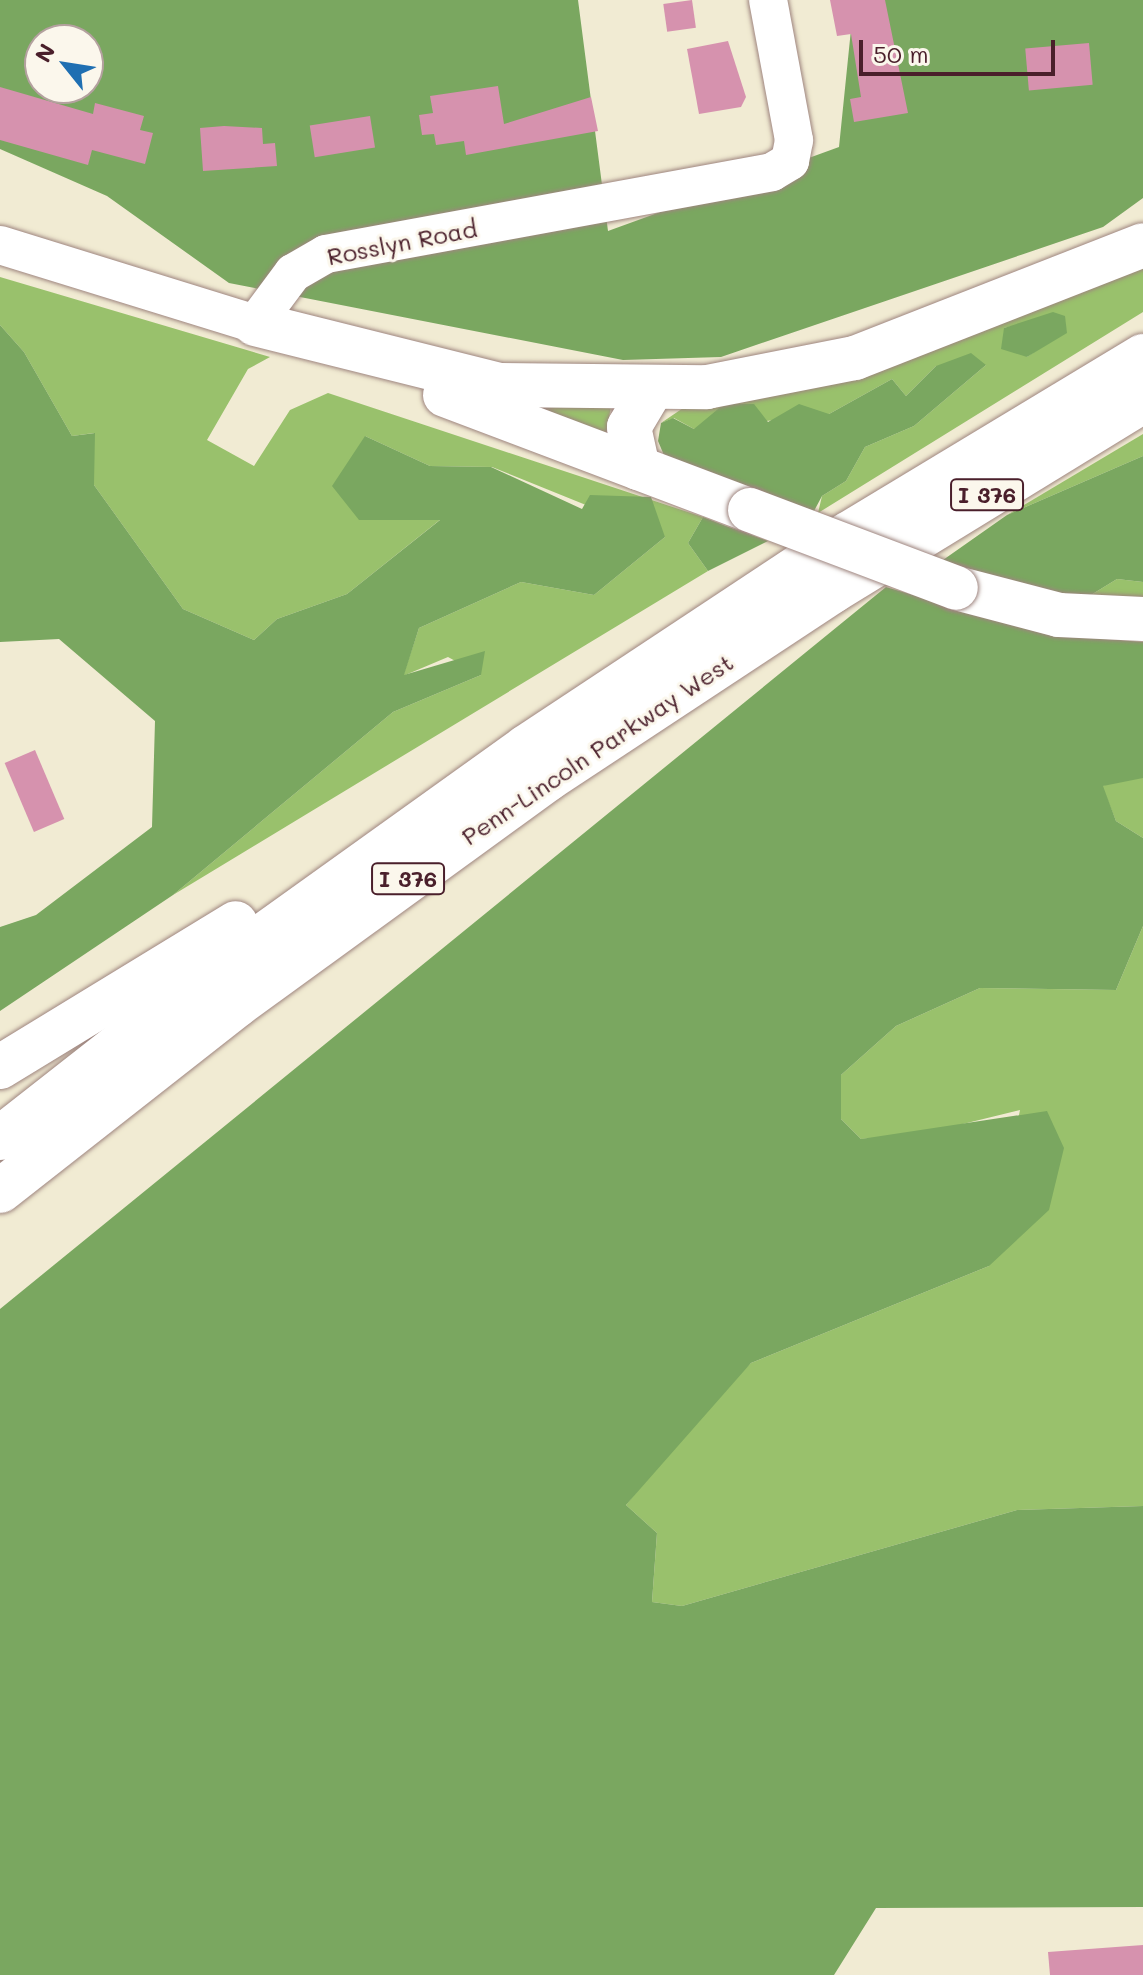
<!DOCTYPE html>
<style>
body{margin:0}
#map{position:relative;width:1143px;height:1975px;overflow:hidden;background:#f1ebd3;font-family:Mali,sans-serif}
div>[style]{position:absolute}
.green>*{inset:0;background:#99c16c}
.forest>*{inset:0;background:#7aa760}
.building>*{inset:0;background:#d692ae;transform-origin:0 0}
.roads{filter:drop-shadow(0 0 2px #9e857f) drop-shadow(0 0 2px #9e857f)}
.minor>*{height:38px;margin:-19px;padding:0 19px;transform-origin:19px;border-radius:19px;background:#fff}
.highway>*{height:44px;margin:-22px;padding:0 22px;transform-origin:22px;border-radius:22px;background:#fff}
.bridges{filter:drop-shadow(0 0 2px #9e857f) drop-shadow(0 0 2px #9e857f)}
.highway-bridge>*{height:44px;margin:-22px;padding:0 22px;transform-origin:22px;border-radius:22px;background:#fff}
span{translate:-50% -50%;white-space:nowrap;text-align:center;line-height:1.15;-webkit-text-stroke:6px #fbf7ec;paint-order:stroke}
.shield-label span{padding:2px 6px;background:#fbf7ec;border:2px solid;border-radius:6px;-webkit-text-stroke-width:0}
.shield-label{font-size:22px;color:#4a1f2b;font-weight:700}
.street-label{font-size:24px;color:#4a1f2b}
.north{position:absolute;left:24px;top:24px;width:80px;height:80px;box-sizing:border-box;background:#fbf7ec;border:2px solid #b4a19f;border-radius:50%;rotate:300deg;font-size:22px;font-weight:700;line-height:32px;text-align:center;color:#4a1f2b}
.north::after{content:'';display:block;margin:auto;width:28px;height:36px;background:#1f6fb2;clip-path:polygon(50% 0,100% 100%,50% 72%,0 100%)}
.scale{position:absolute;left:859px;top:40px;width:196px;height:36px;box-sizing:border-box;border:4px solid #4a1f2b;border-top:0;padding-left:10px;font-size:24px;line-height:28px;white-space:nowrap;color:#4a1f2b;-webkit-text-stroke:6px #fbf7ec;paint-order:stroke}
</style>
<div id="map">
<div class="green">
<div style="clip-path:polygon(evenodd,1143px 259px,1143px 312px,818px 513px,822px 496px,846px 481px,865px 447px,914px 426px,986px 365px,936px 366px,906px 396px,892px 379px,829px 414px,694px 429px,674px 418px,661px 423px,692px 402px,1143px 259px,1026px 323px,1040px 348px,1027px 357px,1004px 328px,1026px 323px)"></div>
<div style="clip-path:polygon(0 277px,270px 357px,248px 369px,207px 440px,254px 466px,290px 410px,328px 393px,703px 517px,688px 543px,708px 571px,173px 895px,393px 712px,481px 675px,448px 657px,403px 676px,419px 628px,521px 582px,594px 595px,665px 537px,492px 467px,430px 466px,365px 436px,441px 519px,347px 594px,277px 619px,254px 640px,183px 609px,94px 485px,94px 433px,72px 436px,24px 352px,0 325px)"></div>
<div style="clip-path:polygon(611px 406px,606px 436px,528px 407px)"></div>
<div style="clip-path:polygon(1143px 434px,1143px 456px,1007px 515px)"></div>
<div style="clip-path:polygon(1117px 579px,1143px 582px,1143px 598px,1086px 598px)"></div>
<div style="clip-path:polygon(1126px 778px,1143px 778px,1143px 838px,1116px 821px,1102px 786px)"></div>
<div style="clip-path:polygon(1143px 926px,1143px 1506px,1017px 1510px,682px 1606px,652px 1602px,657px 1533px,626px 1505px,713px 1398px,751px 1363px,989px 1266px,1020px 1110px,922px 1134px,861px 1139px,841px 1119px,841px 1075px,896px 1026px,980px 988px,1116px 990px)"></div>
</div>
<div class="forest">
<div style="clip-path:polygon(evenodd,0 0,578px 0,608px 231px,839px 147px,854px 0,1143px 0,1143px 198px,1103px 227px,721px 357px,623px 360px,229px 283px,107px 196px,0 149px,0 0,40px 40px,88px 40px,88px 88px,40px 88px,40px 40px)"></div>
<div style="clip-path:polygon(1053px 312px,1065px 316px,1067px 333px,1027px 357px,1001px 349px,1004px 328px)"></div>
<div style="clip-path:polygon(0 325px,24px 352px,72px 436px,95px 433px,94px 485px,183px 609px,254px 640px,277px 619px,347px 594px,440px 520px,359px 520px,332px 486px,365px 436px,430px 466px,491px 467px,582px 509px,590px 495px,651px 497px,665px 537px,594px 595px,521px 582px,419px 628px,404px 675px,485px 651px,481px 675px,393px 712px,173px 895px,0 1011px,0 927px,36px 915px,152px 827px,155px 721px,59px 639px,0 642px)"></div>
<div style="clip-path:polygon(971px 353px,986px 365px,914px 426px,865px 447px,846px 481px,822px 496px,814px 511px,666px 460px,658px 441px,661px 423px,673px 418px,694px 429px,724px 404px,754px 404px,768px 422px,799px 404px,829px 414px,892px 379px,906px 396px,936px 366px)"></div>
<div style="clip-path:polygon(1143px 456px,1143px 582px,1117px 579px,1086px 598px,1011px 591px,943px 560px,1007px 515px)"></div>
<div style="clip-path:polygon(703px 517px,726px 526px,768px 541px,708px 571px,688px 543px)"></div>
<div style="clip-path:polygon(886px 587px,1045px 634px,1143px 642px,1143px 778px,1103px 786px,1116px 821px,1143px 838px,1143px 926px,1116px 990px,980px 988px,896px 1026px,841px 1075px,841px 1119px,861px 1139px,1047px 1111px,1064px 1148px,1049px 1210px,989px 1266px,751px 1363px,626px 1505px,657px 1533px,652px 1602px,682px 1606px,1017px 1510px,1143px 1506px,1143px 1907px,876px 1908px,834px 1975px,0 1975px,0 1309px)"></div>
</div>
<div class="building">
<div style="left:692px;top:0;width:28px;height:29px;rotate:82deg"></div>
<div style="clip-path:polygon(830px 0,885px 0,908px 113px,854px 122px,850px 99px,861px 97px,851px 34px,837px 36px)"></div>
<div style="clip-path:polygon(728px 41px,746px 97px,741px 107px,699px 114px,687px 49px)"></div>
<div style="left:1089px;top:43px;width:42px;height:64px;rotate:85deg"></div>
<div style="clip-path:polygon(498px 86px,504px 124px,591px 97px,598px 131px,466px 155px,464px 141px,436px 145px,434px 134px,422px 135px,419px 115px,433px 113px,430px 96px)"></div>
<div style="clip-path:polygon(0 87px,93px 114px,95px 103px,144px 116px,140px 130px,153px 133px,145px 164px,92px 150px,88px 165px,0 140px)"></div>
<div style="left:370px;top:116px;width:32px;height:61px;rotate:81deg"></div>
<div style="clip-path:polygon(224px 126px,262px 128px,263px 144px,275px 143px,277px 166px,203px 171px,200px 128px)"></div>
<div style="left:35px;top:750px;width:75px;height:33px;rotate:67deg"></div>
<div style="clip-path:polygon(1143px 1945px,1143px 1975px,1050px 1975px,1048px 1952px)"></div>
</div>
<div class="roads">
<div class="minor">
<div style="left:0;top:245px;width:267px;rotate:17.2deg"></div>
<div style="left:255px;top:324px;width:64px;rotate:-53.3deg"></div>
<div style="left:293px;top:273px;width:38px;rotate:-30deg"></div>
<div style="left:326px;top:254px;width:453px;rotate:-10.4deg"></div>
<div style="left:772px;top:172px;width:21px;rotate:-31deg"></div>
<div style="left:790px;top:161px;width:21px;rotate:-79deg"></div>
<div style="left:794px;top:140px;width:142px;rotate:-100.5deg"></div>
</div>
<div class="highway">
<div style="left:255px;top:324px;width:252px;rotate:14deg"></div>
<div style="left:500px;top:385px;width:207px;rotate:0.6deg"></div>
<div style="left:707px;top:387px;width:151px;rotate:-11.1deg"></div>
<div style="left:855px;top:358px;width:309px;rotate:-21.4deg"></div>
<div style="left:445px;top:395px;width:326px;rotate:20.7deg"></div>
<div style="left:638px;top:468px;width:42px;rotate:-102.4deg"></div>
<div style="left:629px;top:427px;width:43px;rotate:-59.3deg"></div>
<div style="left:956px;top:588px;width:106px;rotate:14.7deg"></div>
<div style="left:1059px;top:615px;width:84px;rotate:2.7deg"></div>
<div style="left:0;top:1067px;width:276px;rotate:-31.4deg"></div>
<div style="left:0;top:1138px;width:269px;rotate:-38.1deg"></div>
<div style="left:212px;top:972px;width:386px;rotate:-35.6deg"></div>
<div style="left:526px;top:747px;width:386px;rotate:-33.5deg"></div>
<div style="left:848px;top:534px;width:345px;rotate:-31.1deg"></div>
<div style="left:0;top:1191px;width:301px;rotate:-38.1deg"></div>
<div style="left:237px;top:1005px;width:384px;rotate:-36deg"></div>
<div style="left:548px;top:779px;width:341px;rotate:-33.4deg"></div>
<div style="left:833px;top:591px;width:364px;rotate:-31.5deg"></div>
</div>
</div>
<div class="bridges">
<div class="highway-bridge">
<div style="left:750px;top:510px;width:220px;rotate:20.7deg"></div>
</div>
</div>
<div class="shield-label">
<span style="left:987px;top:495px">I 376</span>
<span style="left:408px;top:879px">I 376</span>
</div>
<div class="street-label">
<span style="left:402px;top:242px;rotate:-11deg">Rosslyn Road</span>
<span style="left:597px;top:749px;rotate:-34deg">Penn-Lincoln Parkway West</span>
</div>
<div class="north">N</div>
<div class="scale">50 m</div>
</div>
